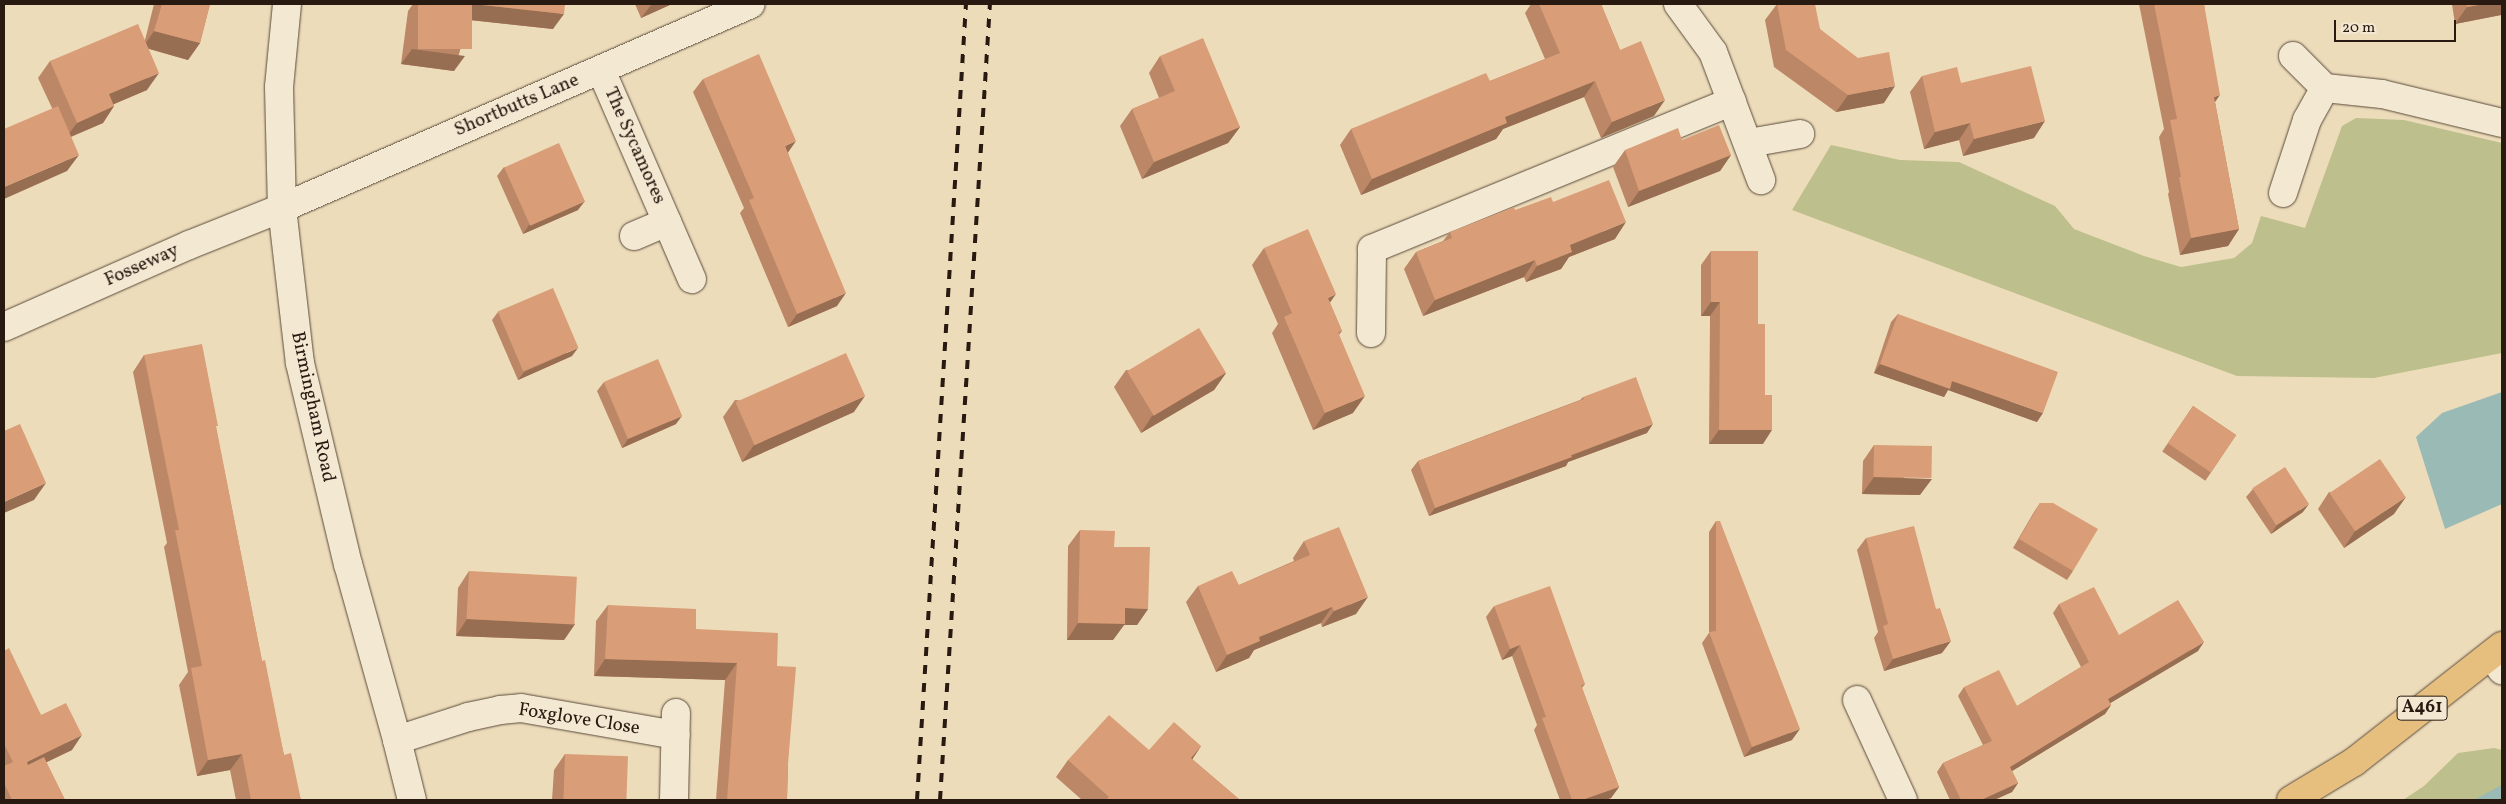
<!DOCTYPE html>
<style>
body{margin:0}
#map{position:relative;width:2506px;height:804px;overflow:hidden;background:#eddcba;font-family:Vollkorn,serif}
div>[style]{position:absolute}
.green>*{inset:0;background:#bdbf8c}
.water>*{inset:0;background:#9abab5}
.roads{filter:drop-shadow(0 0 1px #594a3b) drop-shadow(0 0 1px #594a3b)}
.minor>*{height:28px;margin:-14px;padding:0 14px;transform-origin:14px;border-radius:14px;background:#f3e8d2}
.highway>*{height:28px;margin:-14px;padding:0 14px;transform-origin:14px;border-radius:14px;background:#e6be7d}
.rail>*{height:4px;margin-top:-2px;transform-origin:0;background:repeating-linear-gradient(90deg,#281a11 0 9px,transparent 0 18px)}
.wall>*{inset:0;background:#bb8766;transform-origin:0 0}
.shaded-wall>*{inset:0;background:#986e53}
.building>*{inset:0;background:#d99d77;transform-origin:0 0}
span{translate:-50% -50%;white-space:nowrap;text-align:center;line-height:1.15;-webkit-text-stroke:4px #f3e8d2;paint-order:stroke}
.shield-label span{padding:1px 4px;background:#f3e8d2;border:1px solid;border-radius:4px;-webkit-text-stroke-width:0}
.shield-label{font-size:18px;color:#281a11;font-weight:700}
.street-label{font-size:19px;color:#281a11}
.frame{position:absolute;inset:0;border:5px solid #281a11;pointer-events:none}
.scale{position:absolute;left:2334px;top:20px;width:122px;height:22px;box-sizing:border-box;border:2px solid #281a11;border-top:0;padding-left:6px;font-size:15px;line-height:18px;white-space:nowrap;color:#281a11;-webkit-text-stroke:4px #f3e8d2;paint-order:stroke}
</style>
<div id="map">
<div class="green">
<div style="clip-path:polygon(2356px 118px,2404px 120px,2502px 143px,2502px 353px,2374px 378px,2237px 376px,1792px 210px,1831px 145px,1900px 160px,1959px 162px,2055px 206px,2074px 229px,2144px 256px,2181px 267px,2234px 258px,2252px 243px,2261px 216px,2305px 228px,2342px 126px)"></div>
<div style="clip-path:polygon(2494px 748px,2502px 750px,2502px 800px,2403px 800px,2424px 786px,2458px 753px)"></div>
</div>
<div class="water">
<div style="clip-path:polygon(2502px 392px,2502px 504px,2445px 529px,2416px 437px,2442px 413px)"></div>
<div style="clip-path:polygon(2502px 785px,2502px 800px,2474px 800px)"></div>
</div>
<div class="roads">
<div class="minor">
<div style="left:287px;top:4px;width:83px;rotate:95.5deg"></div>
<div style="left:279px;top:87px;width:121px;rotate:88.6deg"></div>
<div style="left:282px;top:208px;width:156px;rotate:83.4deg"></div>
<div style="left:300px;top:363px;width:207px;rotate:76.6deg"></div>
<div style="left:348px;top:564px;width:183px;rotate:74.4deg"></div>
<div style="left:397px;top:740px;width:62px;rotate:76deg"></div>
<div style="left:1678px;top:4px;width:59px;rotate:53.9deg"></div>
<div style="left:1713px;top:52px;width:137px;rotate:69.4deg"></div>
<div style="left:2293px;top:56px;width:45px;rotate:45deg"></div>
<div style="left:2325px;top:88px;width:57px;rotate:6deg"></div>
<div style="left:2382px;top:94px;width:123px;rotate:13.6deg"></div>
<div style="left:601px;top:70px;width:228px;rotate:66.5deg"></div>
<div style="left:1749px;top:143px;width:52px;rotate:-10deg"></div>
<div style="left:2283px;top:193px;width:77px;rotate:-71.8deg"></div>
<div style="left:2307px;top:120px;width:37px;rotate:-61deg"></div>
<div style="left:634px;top:236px;width:36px;rotate:-23deg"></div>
<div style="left:4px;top:327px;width:202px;rotate:-23.9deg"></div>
<div style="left:189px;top:245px;width:100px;rotate:-21.7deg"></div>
<div style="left:282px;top:208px;width:511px;rotate:-23.51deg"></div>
<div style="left:1371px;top:333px;width:84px;rotate:-89.3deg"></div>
<div style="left:1372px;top:249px;width:389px;rotate:-22.3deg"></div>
<div style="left:2491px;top:655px;width:19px;rotate:54deg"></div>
<div style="left:1857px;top:700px;width:110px;rotate:65.3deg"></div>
<div style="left:397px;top:740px;width:75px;rotate:-17.9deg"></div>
<div style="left:468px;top:717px;width:33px;rotate:-12deg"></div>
<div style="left:500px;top:710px;width:21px;rotate:-5deg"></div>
<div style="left:521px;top:708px;width:157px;rotate:9.9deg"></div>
<div style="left:674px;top:800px;width:87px;rotate:-88.7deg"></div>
</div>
<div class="highway">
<div style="left:2291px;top:800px;width:74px;rotate:-31.1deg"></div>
<div style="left:2354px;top:762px;width:188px;rotate:-38.1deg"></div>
</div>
</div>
<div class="rail">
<div style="left:917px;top:800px;width:798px;rotate:-86.48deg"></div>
<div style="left:940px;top:800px;width:798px;rotate:-86.41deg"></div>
</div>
<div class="wall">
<div style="clip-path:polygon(154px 4px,210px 4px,200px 43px,188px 60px,149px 49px,147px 90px,113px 104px,114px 106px,103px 123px,71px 137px,67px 171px,52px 108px,38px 78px,50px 61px,145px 40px)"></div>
<div style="clip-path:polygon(413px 4px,565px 4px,553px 29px,469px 20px,454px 71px,401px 64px,408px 11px)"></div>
<div style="clip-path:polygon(635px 4px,672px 4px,641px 18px)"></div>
<div style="clip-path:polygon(1531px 4px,1601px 4px,1620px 50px,1654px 116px,1601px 138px,1584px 97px,1503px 129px,1496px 139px,1361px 195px,1340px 145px,1351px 129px,1490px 81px,1545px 59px,1525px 13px)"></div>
<div style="clip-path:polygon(1777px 4px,1820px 29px,1884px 103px,1836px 112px,1774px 67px,1765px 20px)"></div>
<div style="clip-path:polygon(2139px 4px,2204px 4px,2215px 102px,2239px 229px,2228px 246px,2180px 255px,2168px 194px,2169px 192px,2159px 137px,2164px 129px)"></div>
<div style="clip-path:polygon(2452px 4px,2502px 4px,2502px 13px,2501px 15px,2455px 24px)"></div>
<div style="clip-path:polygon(1160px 56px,1240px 127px,1228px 143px,1142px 179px,1120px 126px,1132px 109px,1159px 98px,1149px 73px)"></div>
<div style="clip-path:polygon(1922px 76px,1961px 83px,2034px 138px,1963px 156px,1959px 140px,1924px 149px,1910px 92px)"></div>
<div style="clip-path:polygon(703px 79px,788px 153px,837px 306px,788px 327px,740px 213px,744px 208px,693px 92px)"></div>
<div style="clip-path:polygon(1682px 140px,1731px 155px,1720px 171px,1628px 207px,1613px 167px,1625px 150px)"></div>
<div style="clip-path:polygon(504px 167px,578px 210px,523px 234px,497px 176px)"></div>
<div style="clip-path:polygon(1553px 202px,1615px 239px,1569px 257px,1561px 269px,1526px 282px,1524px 277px,1423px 316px,1404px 269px,1416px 252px,1443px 241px,1450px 232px)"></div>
<div style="clip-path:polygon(1264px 248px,1330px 303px,1342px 331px,1339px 335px,1353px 413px,1313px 430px,1272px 333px,1278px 324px,1252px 265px)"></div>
<div style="clip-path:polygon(1711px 251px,1758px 324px,1765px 395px,1763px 444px,1709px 444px,1710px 316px,1701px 316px,1701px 265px)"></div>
<div style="clip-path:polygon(498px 312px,572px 356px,518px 380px,492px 320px)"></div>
<div style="clip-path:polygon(1898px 314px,2037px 422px,1948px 390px,1944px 397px,1874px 373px,1891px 322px)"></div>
<div style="clip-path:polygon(144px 355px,216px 428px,262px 661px,284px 755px,301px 800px,236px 800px,230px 770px,197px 776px,179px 685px,188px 672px,164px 547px,167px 543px,133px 372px)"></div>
<div style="clip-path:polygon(1126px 370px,1226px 373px,1214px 390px,1141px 433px,1114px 387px)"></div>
<div style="clip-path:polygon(604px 382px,676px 424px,622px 448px,597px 391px)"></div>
<div style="clip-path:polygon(1583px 397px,1647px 433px,1568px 462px,1566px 466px,1429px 516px,1411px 470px,1418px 461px,1580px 400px)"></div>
<div style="clip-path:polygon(735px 400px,854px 412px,742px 462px,723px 417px)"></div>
<div style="left:2193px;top:406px;width:52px;height:55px;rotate:34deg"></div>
<div style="clip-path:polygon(1874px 445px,1920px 495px,1862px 494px,1863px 461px)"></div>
<div style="clip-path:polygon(2253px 489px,2303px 512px,2271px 534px,2246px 497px)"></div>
<div style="clip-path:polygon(2329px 492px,2394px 514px,2344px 548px,2318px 509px)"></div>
<div style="clip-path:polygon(2040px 503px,2073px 571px,2067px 580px,2013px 548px,2034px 512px)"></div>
<div style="clip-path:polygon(1716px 521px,1792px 740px,1744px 757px,1702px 643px,1709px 633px,1709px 532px)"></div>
<div style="clip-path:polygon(1080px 530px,1114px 547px,1148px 609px,1137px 625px,1124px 625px,1113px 640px,1067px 640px,1068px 546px)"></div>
<div style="clip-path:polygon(1866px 538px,1936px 609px,1942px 653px,1884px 671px,1874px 638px,1878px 632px,1857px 550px)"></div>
<div style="clip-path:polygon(1304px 541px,1356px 614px,1322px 627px,1321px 623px,1254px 650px,1249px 658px,1216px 672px,1186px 602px,1198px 586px,1239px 585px,1294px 561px,1293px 558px)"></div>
<div style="clip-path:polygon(469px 571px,575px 624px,564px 640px,456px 636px,458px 588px)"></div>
<div style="clip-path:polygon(2059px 604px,2119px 635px,2198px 651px,2110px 703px,2111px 705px,2105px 714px,2012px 771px,2018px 783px,2012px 792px,1994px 800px,1950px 800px,1937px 772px,1943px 763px,1983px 745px,1958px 696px,1964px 687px,2017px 706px,2081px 667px,2053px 613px)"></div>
<div style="clip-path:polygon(608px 605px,696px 629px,777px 666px,788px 764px,787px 800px,716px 800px,725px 680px,594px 676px,596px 621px)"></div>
<div style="clip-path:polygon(1494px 606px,1585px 684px,1582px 688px,1619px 787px,1611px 798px,1605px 800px,1560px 800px,1534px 730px,1537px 725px,1512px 656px,1502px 660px,1486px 617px)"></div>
<div style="clip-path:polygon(4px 651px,41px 715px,72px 750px,46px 762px,65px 800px,4px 800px)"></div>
<div style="clip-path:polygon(1201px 746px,1192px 759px,1240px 800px,1082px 800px,1056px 777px,1068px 760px,1149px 750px)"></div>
<div style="clip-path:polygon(565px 754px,625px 800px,552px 800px,554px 770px)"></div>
</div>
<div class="shaded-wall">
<div style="clip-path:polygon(472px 4px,564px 14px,553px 29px,461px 19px)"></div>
<div style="clip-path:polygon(653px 4px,672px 4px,641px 18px,651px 5px)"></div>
<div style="clip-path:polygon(2484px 4px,2502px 4px,2502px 13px,2501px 15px,2455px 24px,2467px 7px)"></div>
<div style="clip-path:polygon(154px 31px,200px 43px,188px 60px,143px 47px)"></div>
<div style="clip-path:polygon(412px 49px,465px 56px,454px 71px,401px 64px)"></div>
<div style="clip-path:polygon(159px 73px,147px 90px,98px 111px,109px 94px)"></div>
<div style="clip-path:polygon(1595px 81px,1584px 97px,1503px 129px,1496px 139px,1361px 195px,1372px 179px,1505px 117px)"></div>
<div style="clip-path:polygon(1895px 86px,1884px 103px,1836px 112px,1848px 95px)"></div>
<div style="clip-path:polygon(2220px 95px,2208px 112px,2214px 97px)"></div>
<div style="clip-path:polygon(1665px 100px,1654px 116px,1601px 138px,1612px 122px)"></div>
<div style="clip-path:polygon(114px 106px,103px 123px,65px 139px,77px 123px)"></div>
<div style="clip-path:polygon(2045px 121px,2034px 138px,1963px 156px,1974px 139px)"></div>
<div style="clip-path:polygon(1970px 123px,1959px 140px,1924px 149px,1935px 132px)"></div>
<div style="clip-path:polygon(1240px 127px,1228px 143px,1142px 179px,1154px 162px)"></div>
<div style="clip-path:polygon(796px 141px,787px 154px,785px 146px)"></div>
<div style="clip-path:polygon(79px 155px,67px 171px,4px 199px,4px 187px)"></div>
<div style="clip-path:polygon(1731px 155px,1720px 171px,1628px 207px,1639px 191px)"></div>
<div style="clip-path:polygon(585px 201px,578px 210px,523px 234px,529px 225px)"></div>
<div style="clip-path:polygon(1626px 222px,1615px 239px,1569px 257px,1561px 269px,1526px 282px,1537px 266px,1570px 245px)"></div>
<div style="clip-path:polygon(2239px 229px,2228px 246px,2180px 255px,2191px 238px)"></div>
<div style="clip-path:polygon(1535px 260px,1524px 277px,1423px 316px,1435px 300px)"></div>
<div style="clip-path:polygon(846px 293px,837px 306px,788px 327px,797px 314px)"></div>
<div style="clip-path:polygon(1336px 294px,1324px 311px,1328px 298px)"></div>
<div style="clip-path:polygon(1711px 302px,1720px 302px,1710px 316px,1701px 316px)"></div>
<div style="clip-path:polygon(578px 348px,572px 356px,518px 380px,524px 372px)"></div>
<div style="clip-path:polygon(1880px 364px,1952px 381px,2043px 413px,2037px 422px,1948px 390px,1944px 397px,1874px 373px)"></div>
<div style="clip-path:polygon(1226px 373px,1214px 390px,1141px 433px,1152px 416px)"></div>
<div style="clip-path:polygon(865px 396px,854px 412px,742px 462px,754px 445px)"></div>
<div style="clip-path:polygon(1365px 396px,1353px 413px,1313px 430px,1325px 413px)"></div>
<div style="clip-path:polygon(682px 416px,676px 424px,622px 448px,628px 439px)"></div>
<div style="clip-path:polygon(1653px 424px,1647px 433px,1568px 462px,1566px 466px,1429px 516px,1435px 508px)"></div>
<div style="clip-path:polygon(1719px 430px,1772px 430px,1763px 444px,1709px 444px)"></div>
<div style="clip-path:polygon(1874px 477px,1932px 479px,1920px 495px,1862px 494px)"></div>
<div style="clip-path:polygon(46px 483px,34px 500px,4px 513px,4px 502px)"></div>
<div style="clip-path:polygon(2406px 497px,2394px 514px,2344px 548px,2355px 531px)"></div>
<div style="clip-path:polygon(2309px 504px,2303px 512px,2271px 534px,2277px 525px)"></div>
<div style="clip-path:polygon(1368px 597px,1356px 614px,1322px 627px,1334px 611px)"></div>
<div style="clip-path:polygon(1332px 607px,1321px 623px,1254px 650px,1249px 658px,1216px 672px,1227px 655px,1259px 637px)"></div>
<div style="clip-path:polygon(1125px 608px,1148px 609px,1137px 625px,1124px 625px,1113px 640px,1067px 640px,1078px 623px)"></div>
<div style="clip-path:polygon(467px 619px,575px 624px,564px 640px,456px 636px)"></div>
<div style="clip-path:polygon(1951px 641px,1942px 653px,1884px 671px,1893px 659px)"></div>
<div style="clip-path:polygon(2204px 642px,2198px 651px,2102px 708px,2108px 699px)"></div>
<div style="clip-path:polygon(1520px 645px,1512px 656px,1502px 660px,1510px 649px)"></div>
<div style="clip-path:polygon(605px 659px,737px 663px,725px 680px,594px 676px)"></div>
<div style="clip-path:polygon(2111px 705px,2105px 714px,2004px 776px,2010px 767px)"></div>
<div style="clip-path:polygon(1800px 729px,1792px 740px,1744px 757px,1752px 747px)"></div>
<div style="clip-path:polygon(82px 735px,72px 750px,16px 777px,27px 762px)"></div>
<div style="clip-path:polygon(1201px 746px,1190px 763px,1191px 758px)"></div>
<div style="clip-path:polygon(242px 754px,230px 770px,197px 776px,208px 760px)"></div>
<div style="clip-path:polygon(2018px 783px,2012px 792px,1994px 800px,1981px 800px)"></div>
<div style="clip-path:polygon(1619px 787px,1611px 798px,1605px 800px,1582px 800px)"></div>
</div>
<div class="building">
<div style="clip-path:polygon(162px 4px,210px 4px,200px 43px,154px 31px)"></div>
<div style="left:418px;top:4px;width:54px;height:45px"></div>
<div style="clip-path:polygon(474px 4px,565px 4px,564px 14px)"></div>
<div style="clip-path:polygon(1539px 4px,1601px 4px,1620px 50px,1641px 41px,1665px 100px,1612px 122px,1595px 81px,1505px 117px,1507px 123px,1372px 179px,1351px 129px,1486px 73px,1490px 81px,1560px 53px)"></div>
<div style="clip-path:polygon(1777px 4px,1815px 4px,1820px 29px,1858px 58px,1889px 52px,1895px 86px,1848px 95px,1786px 50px)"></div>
<div style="clip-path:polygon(2154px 4px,2204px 4px,2220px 95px,2214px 97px,2239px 229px,2191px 238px,2179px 177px,2181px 177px,2170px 120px,2177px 119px)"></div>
<div style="clip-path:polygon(2466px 4px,2484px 4px,2467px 7px)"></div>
<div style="clip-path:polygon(138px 24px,159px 73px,109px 94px,114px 106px,77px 123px,50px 61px)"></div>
<div style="clip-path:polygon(1203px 38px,1240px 127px,1154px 162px,1132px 109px,1175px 91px,1160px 56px)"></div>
<div style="clip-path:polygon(759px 54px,796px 141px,785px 146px,846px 293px,797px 314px,749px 200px,754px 198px,703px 79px)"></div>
<div style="clip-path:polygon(2031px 66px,2045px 121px,1974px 139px,1970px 123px,1935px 132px,1922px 76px,1957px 67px,1961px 83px)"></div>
<div style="clip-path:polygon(58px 106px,79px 155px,4px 187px,4px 129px)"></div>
<div style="clip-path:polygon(1719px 125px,1731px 155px,1639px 191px,1625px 150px,1678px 128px,1682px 140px)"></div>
<div style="left:559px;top:143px;width:64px;height:60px;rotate:66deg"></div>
<div style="clip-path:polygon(1609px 180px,1626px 222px,1570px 245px,1572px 252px,1537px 266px,1535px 260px,1435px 300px,1416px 252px,1452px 238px,1450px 232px,1514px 207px,1515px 210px,1551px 197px,1553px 202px)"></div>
<div style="clip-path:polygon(1308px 229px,1336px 294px,1328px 298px,1342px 331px,1338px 332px,1365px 396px,1325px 413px,1284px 317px,1292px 313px,1264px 248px)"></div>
<div style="clip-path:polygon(1711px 251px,1758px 251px,1758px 324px,1765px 324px,1765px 395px,1772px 395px,1772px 430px,1719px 430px,1720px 302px,1711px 302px)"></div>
<div style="left:553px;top:288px;width:65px;height:60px;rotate:67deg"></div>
<div style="clip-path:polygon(1898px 314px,2058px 372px,2043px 413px,1952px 381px,1950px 389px,1880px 364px)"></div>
<div style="left:1199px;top:328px;width:52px;height:84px;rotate:59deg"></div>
<div style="clip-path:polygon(202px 344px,218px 426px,216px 426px,262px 661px,265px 660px,284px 755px,291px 753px,301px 800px,251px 800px,242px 754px,208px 760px,191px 668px,202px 666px,175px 530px,179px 530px,144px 355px)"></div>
<div style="left:846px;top:353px;width:47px;height:121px;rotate:66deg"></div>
<div style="left:658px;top:359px;width:62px;height:59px;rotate:67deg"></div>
<div style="clip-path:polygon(1636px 377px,1653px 424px,1571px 455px,1572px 457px,1435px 508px,1418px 461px,1584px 399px,1583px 397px)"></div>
<div style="left:2193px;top:406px;width:52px;height:45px;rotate:34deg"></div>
<div style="clip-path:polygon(20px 424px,46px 483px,4px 502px,4px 431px)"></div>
<div style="left:1874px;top:445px;width:58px;height:32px;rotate:1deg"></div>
<div style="left:2380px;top:459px;width:46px;height:61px;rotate:56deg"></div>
<div style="left:2285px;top:467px;width:44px;height:39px;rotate:57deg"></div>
<div style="clip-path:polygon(2040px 503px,2053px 503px,2098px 529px,2073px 571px,2019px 539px)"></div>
<div style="clip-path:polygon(1716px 521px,1720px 521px,1800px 729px,1752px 747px,1709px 632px,1716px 631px)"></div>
<div style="clip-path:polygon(1914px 526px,1936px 609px,1940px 608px,1951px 641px,1893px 659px,1883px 626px,1888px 624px,1866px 538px)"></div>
<div style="clip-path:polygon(1339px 527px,1368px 597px,1334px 611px,1332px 607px,1259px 637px,1260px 641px,1227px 655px,1198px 586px,1232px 571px,1239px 585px,1310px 555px,1304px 541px)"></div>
<div style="clip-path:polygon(1080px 530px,1115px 531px,1114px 547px,1150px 547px,1148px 609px,1125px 608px,1125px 624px,1078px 623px)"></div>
<div style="left:469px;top:571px;width:108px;height:48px;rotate:3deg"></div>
<div style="clip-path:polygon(1550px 586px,1585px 684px,1581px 685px,1619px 787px,1582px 800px,1572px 800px,1542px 718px,1546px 717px,1520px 645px,1510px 649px,1494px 606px)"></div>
<div style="clip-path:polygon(2094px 587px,2119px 635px,2178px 600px,2204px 642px,2108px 699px,2111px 705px,2010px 767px,2018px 783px,1981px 800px,1961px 800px,1943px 763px,1992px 741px,1964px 687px,1999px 670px,2017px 706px,2089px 662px,2059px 604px)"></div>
<div style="clip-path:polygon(608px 605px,696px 609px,696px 629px,778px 633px,777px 666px,796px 667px,788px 764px,787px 800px,727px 800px,737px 663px,605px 659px)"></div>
<div style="clip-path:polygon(9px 648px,41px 715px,66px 703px,82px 735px,27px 762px,28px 765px,44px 757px,65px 800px,12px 800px,4px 783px,4px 766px,13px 762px,4px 744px,4px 651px)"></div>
<div style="clip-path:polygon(1109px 715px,1149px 750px,1174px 722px,1201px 746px,1191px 758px,1240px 800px,1106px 800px,1109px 797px,1068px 760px)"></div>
<div style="left:565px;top:754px;width:63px;height:46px;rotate:2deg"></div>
</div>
<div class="shield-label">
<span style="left:2422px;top:708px">A461</span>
</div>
<div class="street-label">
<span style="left:517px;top:106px;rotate:-23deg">Shortbutts Lane</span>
<span style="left:634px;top:146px;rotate:66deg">The Sycamores</span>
<span style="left:142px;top:266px;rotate:-24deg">Fosseway</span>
<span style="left:312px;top:407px;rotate:78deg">Birmingham Road</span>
<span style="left:579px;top:720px;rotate:9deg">Foxglove Close</span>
</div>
<div class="frame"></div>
<div class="scale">20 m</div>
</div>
